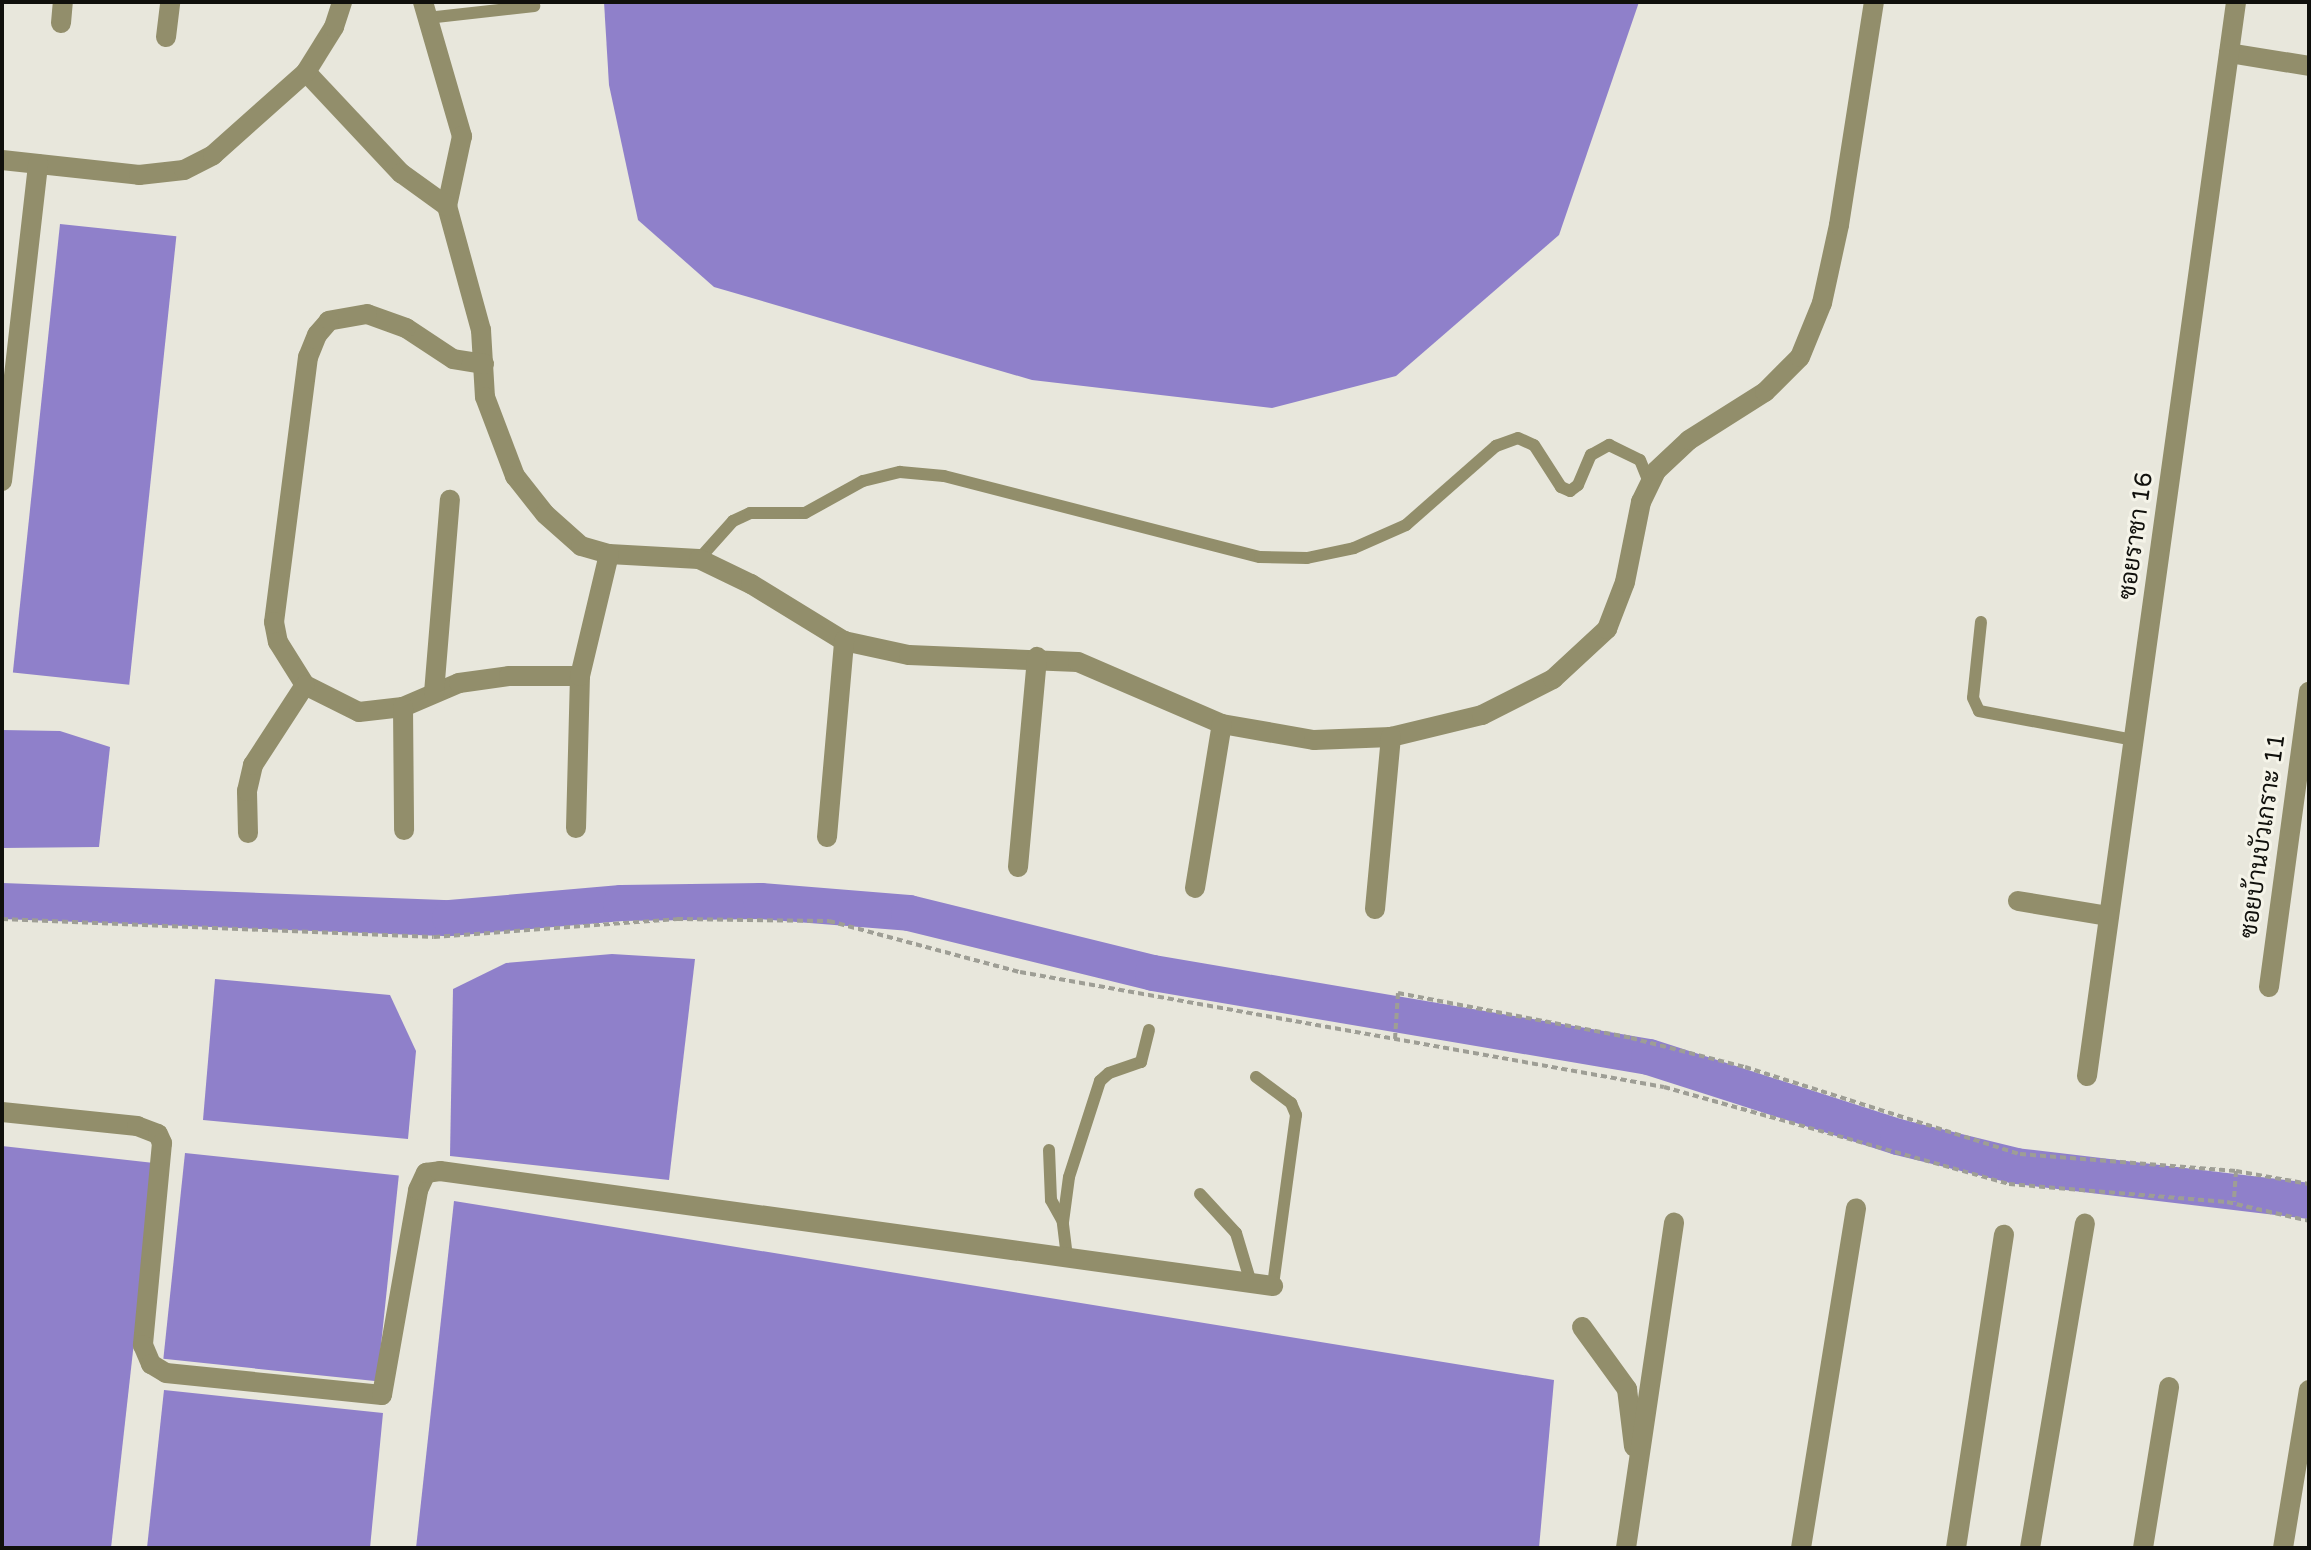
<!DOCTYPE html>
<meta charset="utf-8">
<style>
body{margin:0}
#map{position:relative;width:2311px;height:1550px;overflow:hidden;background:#e8e7dc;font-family:"Varela Round",Sarabun,sans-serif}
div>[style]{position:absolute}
.water>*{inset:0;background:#8f80ca;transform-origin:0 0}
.river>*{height:36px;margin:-18px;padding:0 18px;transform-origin:18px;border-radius:18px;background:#8f80ca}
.path>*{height:4px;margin-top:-2px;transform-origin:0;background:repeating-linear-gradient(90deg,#9e9e95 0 6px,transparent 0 10px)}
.lane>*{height:12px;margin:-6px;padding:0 6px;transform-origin:6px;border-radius:6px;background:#928e6b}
.street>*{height:20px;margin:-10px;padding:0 10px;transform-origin:10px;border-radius:10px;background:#928e6b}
span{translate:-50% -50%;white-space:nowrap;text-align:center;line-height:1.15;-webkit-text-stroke:6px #f5f4e9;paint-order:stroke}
.street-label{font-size:24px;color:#10100c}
.frame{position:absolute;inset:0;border:4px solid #10100c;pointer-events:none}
</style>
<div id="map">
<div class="water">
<div style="clip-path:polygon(604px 2px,1639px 2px,1559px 235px,1396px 376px,1272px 408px,1032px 380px,714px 287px,638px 220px,609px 85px)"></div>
<div style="left:60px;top:224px;width:117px;height:451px;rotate:6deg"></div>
<div style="clip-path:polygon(2px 730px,60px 731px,110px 747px,99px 847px,2px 848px)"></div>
<div style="clip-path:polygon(612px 954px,695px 959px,669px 1180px,450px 1156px,453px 989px,506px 963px)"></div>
<div style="clip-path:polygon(215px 979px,390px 995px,416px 1051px,408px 1139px,203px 1120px)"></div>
<div style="clip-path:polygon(2px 1146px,154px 1163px,111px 1548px,2px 1548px)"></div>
<div style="left:185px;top:1153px;width:215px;height:207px;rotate:6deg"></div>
<div style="clip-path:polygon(454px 1201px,1554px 1380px,1539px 1548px,416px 1548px)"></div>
<div style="clip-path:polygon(164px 1390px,383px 1413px,370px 1548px,147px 1548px)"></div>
</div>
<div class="river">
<div style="left:2px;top:901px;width:448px;rotate:2.2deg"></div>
<div style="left:450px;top:918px;width:172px;rotate:-5deg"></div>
<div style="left:621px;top:903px;width:140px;rotate:-0.8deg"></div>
<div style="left:761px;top:901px;width:148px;rotate:4.6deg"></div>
<div style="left:909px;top:913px;width:251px;rotate:13.8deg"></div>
<div style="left:1153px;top:973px;width:503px;rotate:9.61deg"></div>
<div style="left:1649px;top:1057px;width:262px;rotate:17.8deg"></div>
<div style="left:1898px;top:1137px;width:122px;rotate:13.8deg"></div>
<div style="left:2016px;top:1166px;width:295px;rotate:6.8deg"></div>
</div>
<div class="path">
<div style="left:2px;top:919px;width:432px;rotate:2.4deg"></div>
<div style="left:434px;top:937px;width:244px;rotate:-4.2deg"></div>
<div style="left:677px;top:919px;width:152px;rotate:0.8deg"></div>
<div style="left:829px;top:921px;width:198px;rotate:15deg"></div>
<div style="left:1020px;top:972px;width:654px;rotate:10.12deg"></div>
<div style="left:1664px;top:1087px;width:358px;rotate:15.7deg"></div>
<div style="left:2009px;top:1184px;width:219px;rotate:4.7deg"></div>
<div style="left:2227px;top:1202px;width:84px;rotate:13deg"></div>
<div style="left:1395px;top:1039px;width:46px;rotate:-86.3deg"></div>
<div style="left:1398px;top:993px;width:237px;rotate:10.9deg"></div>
<div style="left:1631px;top:1038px;width:118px;rotate:14.3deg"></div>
<div style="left:1745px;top:1067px;width:288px;rotate:17.6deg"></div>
<div style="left:2020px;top:1154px;width:217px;rotate:4.5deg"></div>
<div style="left:2236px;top:1171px;width:31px;rotate:94deg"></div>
<div style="left:2236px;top:1171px;width:74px;rotate:10.1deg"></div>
</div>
<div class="lane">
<div style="left:427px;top:18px;width:108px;rotate:-6.4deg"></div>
<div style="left:699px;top:559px;width:51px;rotate:-48.2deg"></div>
<div style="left:733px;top:521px;width:19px;rotate:-25deg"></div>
<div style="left:750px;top:513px;width:55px"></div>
<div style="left:805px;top:513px;width:66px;rotate:-28.9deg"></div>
<div style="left:863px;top:481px;width:38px;rotate:-14deg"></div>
<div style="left:900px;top:472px;width:44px;rotate:5.2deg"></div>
<div style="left:944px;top:476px;width:326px;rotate:14.4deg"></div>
<div style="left:1260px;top:557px;width:47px;rotate:1.2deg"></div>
<div style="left:1307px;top:558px;width:48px;rotate:-12deg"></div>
<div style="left:1354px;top:548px;width:57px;rotate:-23.9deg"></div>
<div style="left:1406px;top:525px;width:120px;rotate:-41.3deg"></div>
<div style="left:1496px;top:446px;width:23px;rotate:-20deg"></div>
<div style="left:1518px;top:438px;width:17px;rotate:24deg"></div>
<div style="left:1534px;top:445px;width:50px;rotate:57.3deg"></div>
<div style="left:1561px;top:487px;width:10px;rotate:24deg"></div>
<div style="left:1570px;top:491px;width:10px;rotate:-37deg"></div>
<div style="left:1578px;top:485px;width:33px;rotate:-67deg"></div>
<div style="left:1591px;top:455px;width:21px;rotate:-29deg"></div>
<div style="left:1609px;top:445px;width:34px;rotate:26deg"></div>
<div style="left:1640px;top:460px;width:24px;rotate:68deg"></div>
<div style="left:1981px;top:622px;width:76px;rotate:96deg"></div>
<div style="left:1973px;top:698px;width:14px;rotate:65deg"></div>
<div style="left:1979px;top:711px;width:158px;rotate:10.6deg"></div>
<div style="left:1256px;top:1077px;width:44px;rotate:36.6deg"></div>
<div style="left:1291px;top:1103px;width:13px;rotate:67deg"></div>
<div style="left:1296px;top:1115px;width:173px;rotate:97.7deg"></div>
<div style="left:1049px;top:1150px;width:50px;rotate:87.7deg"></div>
<div style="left:1051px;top:1200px;width:25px;rotate:61deg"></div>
<div style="left:1200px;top:1194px;width:53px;rotate:47.3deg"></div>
<div style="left:1236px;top:1233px;width:52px;rotate:73.3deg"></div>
<div style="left:1067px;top:1257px;width:35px;rotate:-97deg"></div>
<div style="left:1063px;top:1222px;width:45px;rotate:-82.4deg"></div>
<div style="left:1069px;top:1177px;width:101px;rotate:-72.1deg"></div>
<div style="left:1100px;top:1081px;width:12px;rotate:-42deg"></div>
<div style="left:1109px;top:1073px;width:34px;rotate:-19deg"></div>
<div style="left:1141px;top:1062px;width:33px;rotate:-76deg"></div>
</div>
<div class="street">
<div style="left:423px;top:2px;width:140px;rotate:73.8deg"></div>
<div style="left:462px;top:136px;width:72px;rotate:102.1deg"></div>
<div style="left:447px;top:206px;width:129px;rotate:74.7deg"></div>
<div style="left:481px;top:330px;width:67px;rotate:86.6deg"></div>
<div style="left:485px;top:397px;width:85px;rotate:69.2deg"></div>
<div style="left:515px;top:476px;width:48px;rotate:51.7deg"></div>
<div style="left:545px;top:514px;width:48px;rotate:41.6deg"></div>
<div style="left:581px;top:546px;width:29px;rotate:16deg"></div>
<div style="left:609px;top:554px;width:90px;rotate:3.2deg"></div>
<div style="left:699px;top:559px;width:58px;rotate:25.7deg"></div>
<div style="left:751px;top:584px;width:109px;rotate:31.5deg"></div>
<div style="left:844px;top:641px;width:66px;rotate:12.2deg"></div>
<div style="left:909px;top:655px;width:169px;rotate:2.4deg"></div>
<div style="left:1078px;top:662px;width:157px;rotate:23.3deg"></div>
<div style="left:1222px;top:724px;width:93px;rotate:9.9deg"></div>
<div style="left:1314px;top:740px;width:77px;rotate:-2.2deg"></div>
<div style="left:1391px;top:737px;width:94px;rotate:-13.6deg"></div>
<div style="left:1482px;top:715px;width:80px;rotate:-26.9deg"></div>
<div style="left:1553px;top:679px;width:74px;rotate:-42.8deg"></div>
<div style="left:1607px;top:629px;width:50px;rotate:-69deg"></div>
<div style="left:1625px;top:582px;width:82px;rotate:-78.7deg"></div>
<div style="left:1641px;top:502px;width:34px;rotate:-64deg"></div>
<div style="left:1656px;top:471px;width:45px;rotate:-43.2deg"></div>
<div style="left:1689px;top:440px;width:90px;rotate:-32.3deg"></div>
<div style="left:1765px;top:392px;width:49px;rotate:-45deg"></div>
<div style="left:1800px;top:357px;width:58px;rotate:-67.8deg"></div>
<div style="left:1822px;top:303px;width:80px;rotate:-77.7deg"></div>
<div style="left:1839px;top:225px;width:226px;rotate:-81.1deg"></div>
<div style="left:61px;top:23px;width:21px;rotate:-85deg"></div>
<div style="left:166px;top:37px;width:35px;rotate:-83deg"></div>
<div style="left:2229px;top:53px;width:81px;rotate:9.2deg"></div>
<div style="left:306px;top:72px;width:139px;rotate:46.8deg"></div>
<div style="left:401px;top:173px;width:57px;rotate:35.7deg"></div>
<div style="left:2px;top:160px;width:138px;rotate:6.2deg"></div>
<div style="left:139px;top:175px;width:45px;rotate:-6.3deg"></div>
<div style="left:184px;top:170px;width:33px;rotate:-27deg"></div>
<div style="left:213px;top:155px;width:125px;rotate:-41.7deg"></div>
<div style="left:306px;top:72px;width:53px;rotate:-58.1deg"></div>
<div style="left:334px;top:27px;width:26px;rotate:-72deg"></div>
<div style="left:484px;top:364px;width:31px;rotate:-171deg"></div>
<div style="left:453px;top:359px;width:56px;rotate:-146.6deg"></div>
<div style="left:406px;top:328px;width:41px;rotate:-160.3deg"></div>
<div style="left:367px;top:314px;width:39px;rotate:170deg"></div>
<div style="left:329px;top:321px;width:18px;rotate:131deg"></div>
<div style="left:317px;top:335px;width:24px;rotate:112deg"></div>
<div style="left:308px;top:357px;width:267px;rotate:97.3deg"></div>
<div style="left:274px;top:622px;width:20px;rotate:79deg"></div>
<div style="left:278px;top:642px;width:51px;rotate:57.9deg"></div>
<div style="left:305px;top:685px;width:60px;rotate:26.6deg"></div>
<div style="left:359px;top:712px;width:44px;rotate:-6.5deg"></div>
<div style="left:403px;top:707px;width:61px;rotate:-23.2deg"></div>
<div style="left:459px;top:683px;width:50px;rotate:-8deg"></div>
<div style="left:509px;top:676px;width:71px"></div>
<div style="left:2px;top:481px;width:319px;rotate:-83.5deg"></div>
<div style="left:434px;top:693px;width:194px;rotate:-85.3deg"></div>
<div style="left:403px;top:707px;width:123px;rotate:89.5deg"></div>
<div style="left:576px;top:828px;width:152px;rotate:-88.5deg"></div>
<div style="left:580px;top:676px;width:125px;rotate:-76.6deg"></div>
<div style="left:248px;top:833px;width:42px;rotate:-91.4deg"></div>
<div style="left:247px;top:791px;width:27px;rotate:-77deg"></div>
<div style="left:253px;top:765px;width:95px;rotate:-57deg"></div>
<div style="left:827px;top:837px;width:197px;rotate:-85deg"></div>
<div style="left:1018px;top:867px;width:211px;rotate:-84.8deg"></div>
<div style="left:1195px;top:888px;width:166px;rotate:-80.7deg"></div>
<div style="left:2018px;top:901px;width:92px;rotate:9.4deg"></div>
<div style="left:1375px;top:909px;width:173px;rotate:-84.7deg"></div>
<div style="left:2269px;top:987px;width:298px;rotate:-82.3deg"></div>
<div style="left:2087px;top:1076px;width:1084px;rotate:-82.1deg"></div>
<div style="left:2px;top:1112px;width:136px;rotate:5.9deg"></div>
<div style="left:137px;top:1126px;width:22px;rotate:21deg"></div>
<div style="left:158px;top:1134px;width:10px;rotate:66deg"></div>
<div style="left:162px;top:1143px;width:203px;rotate:95.4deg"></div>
<div style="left:143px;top:1345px;width:21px;rotate:67deg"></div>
<div style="left:151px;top:1364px;width:17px;rotate:31deg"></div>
<div style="left:166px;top:1373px;width:217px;rotate:5.8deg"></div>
<div style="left:382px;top:1395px;width:208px;rotate:-80deg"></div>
<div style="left:418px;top:1190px;width:19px;rotate:-65deg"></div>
<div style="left:426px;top:1173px;width:14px;rotate:-8deg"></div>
<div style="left:440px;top:1171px;width:841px;rotate:7.86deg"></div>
<div style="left:1582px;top:1327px;width:77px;rotate:54deg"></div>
<div style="left:1627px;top:1389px;width:58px;rotate:83.1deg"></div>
<div style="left:1626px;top:1548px;width:329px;rotate:-81.6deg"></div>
<div style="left:1801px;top:1548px;width:344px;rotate:-80.8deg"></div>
<div style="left:1956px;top:1548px;width:317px;rotate:-81.3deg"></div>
<div style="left:2030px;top:1548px;width:329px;rotate:-80.4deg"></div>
<div style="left:2143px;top:1548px;width:163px;rotate:-80.8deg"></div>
<div style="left:2283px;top:1548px;width:160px;rotate:-80.7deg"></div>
</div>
<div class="street-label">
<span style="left:2136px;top:536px;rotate:-82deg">ซอยราชา 16</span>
<span style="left:2263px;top:836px;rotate:-82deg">ซอยบ้านบัวเกราะ 11</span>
</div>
<div class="frame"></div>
</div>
